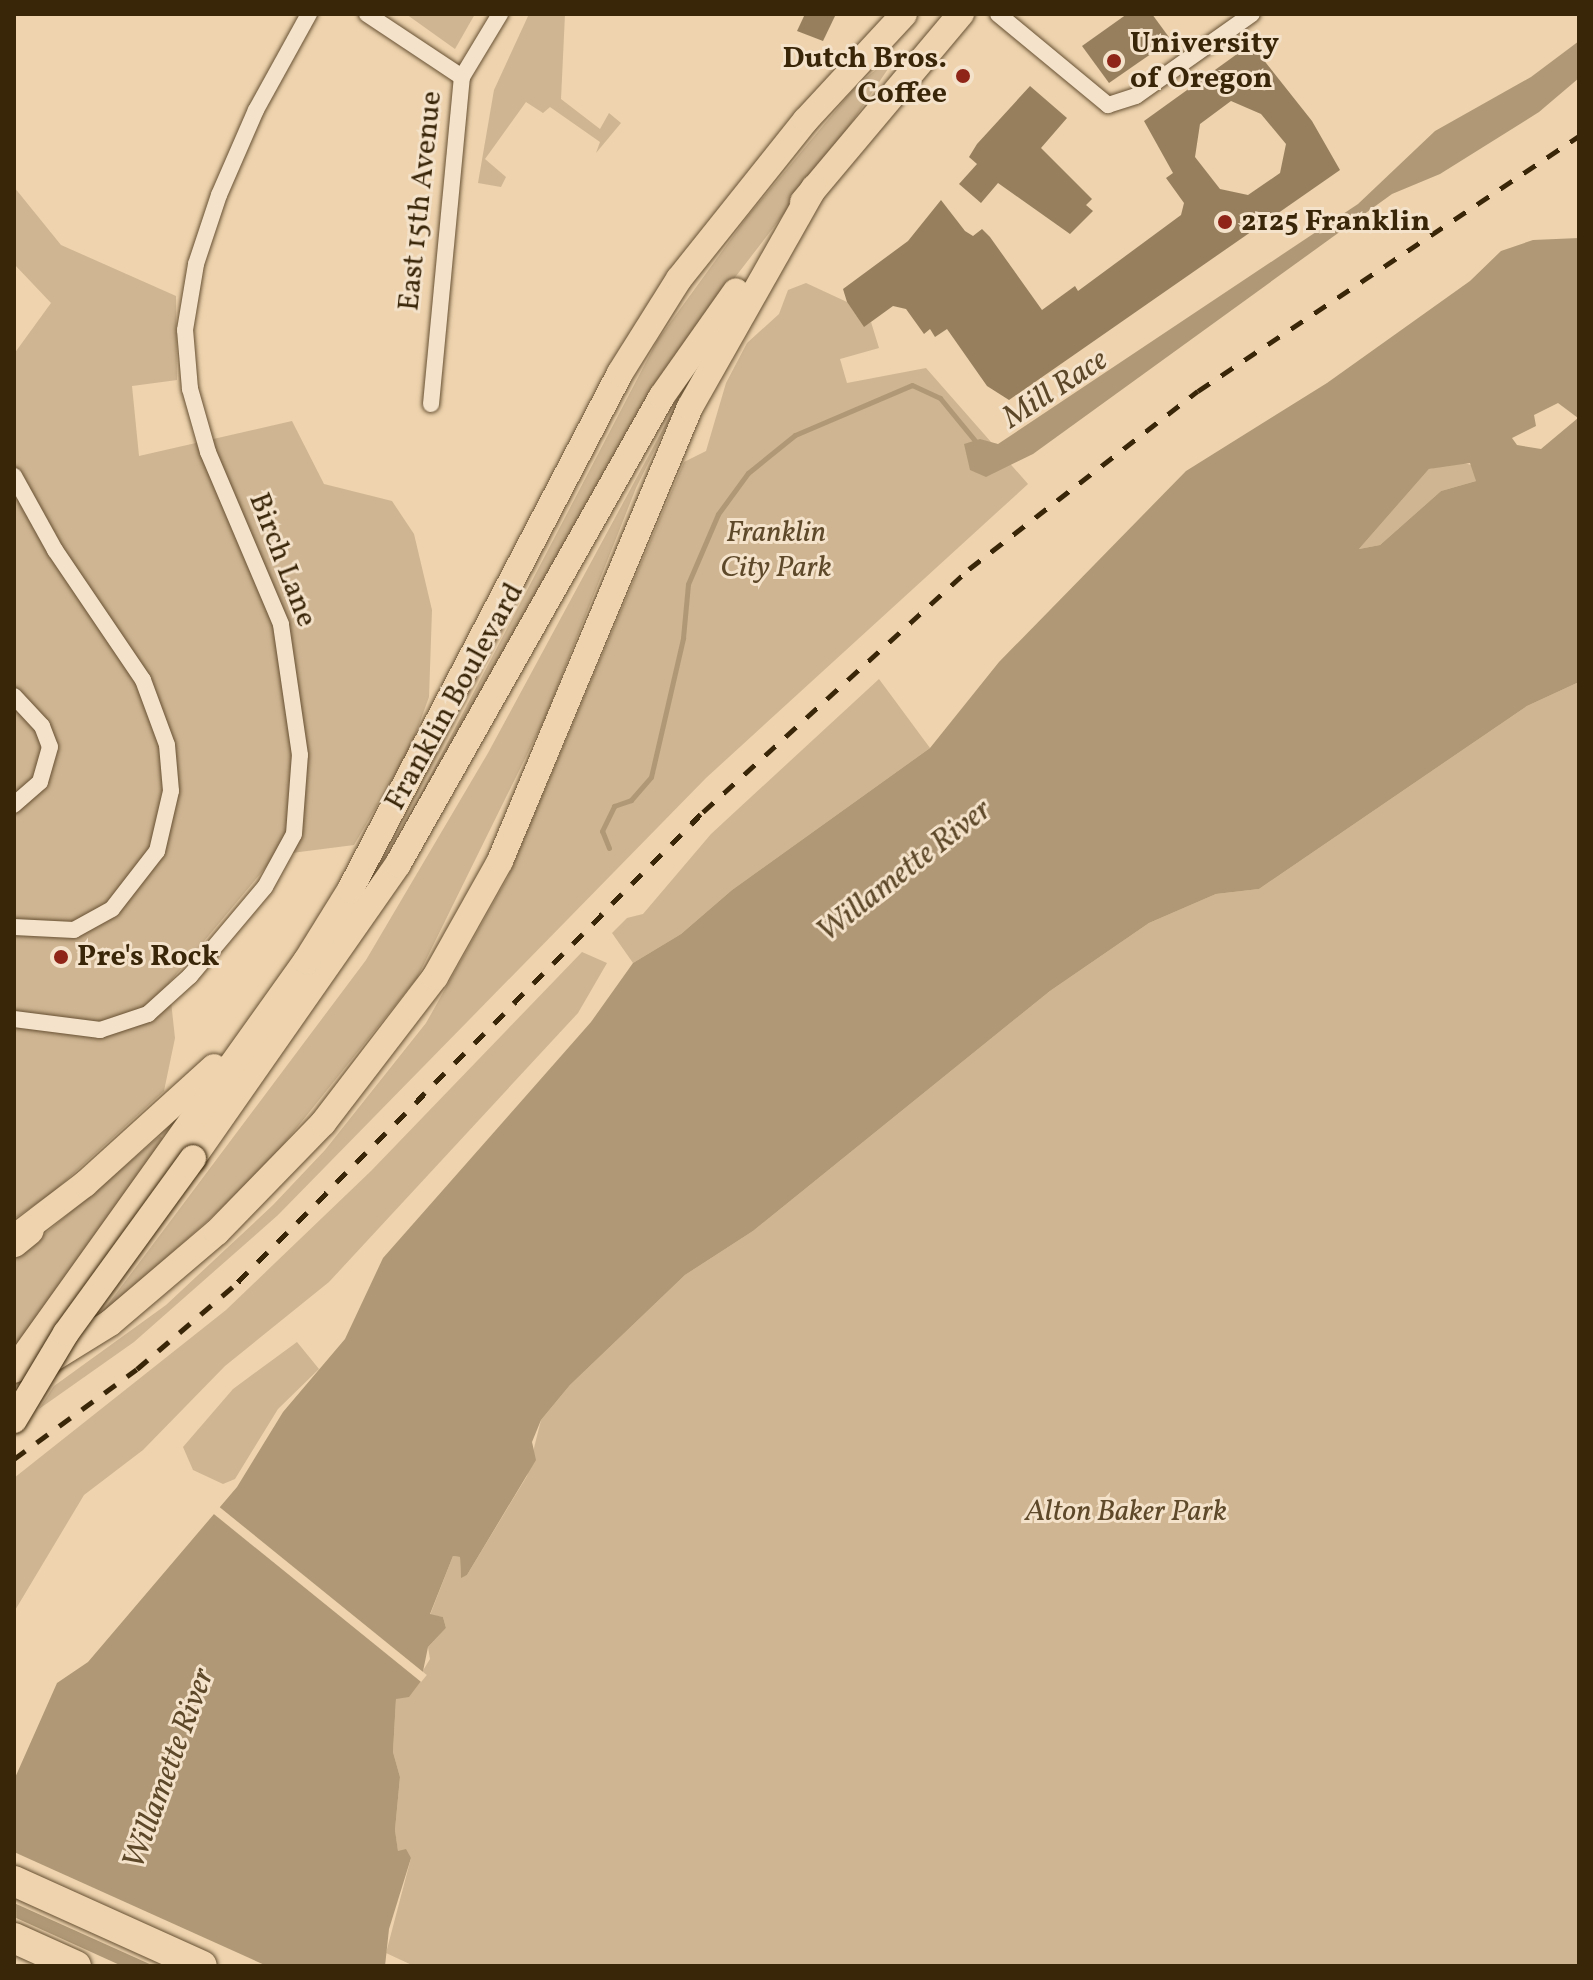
<!DOCTYPE html>
<style>
body{margin:0}
#map{position:relative;width:1593px;height:1980px;overflow:hidden;background:#eed3ae;font-family:Vollkorn,serif}
div>[style]{position:absolute}
.green>*{inset:0;background:#cfb592}
.water>*{inset:0;background:#b09876}
.pier>*{inset:0;background:#eed3ae;transform-origin:0 0}
.stream>*{height:5px;margin:-2.5px;padding:0 2.5px;transform-origin:2.5px;border-radius:2.5px;background:#b09876}
.building>*{inset:0;background:#977f5e}
.roads{filter:drop-shadow(0 0 2px #665032) drop-shadow(0 0 2px #665032)}
.minor>*{height:16px;margin:-8px;padding:0 8px;transform-origin:8px;border-radius:8px;background:#f4e2ca}
.primary>*{height:26px;margin:-13px;padding:0 13px;transform-origin:13px;border-radius:13px;background:#eed3ae}
.motorway>*{height:30px;margin:-15px;padding:0 15px;transform-origin:15px;border-radius:15px;background:#eed3ae}
.rail>*{height:5px;margin-top:-2.5px;transform-origin:0;background:repeating-linear-gradient(90deg,#392508 0 14px,transparent 0 28px)}
.bridges{filter:drop-shadow(0 0 2px #392508) drop-shadow(0 0 2px #392508)}
.primary-bridge>*{height:26px;margin:-13px;padding:0 13px;transform-origin:13px;border-radius:13px;background:#eed3ae}
.dots>*{width:22px;height:22px;translate:-50% -50%;box-sizing:border-box;border:4px solid #f4e2ca;border-radius:50%}
span{translate:-50% -50%;white-space:nowrap;text-align:center;line-height:1.15;-webkit-text-stroke:6px #f4e2ca;paint-order:stroke}
.poi-label{font-size:30px;color:#392508;font-weight:700}
.left{translate:0 -50%;text-align:left}
.right{translate:-100% -50%;text-align:right}
.street-label{font-size:30px;color:#392508}
.park-label{font-size:30px;color:#5e492a;font-style:italic}
.water-label{font-size:32px;color:#5d4829;font-style:italic}
.frame{position:absolute;inset:0;border:16px solid #392508;pointer-events:none}
</style>
<div id="map">
<div class="green">
<div style="clip-path:polygon(406px 14px,475px 14px,455px 49px)"></div>
<div style="clip-path:polygon(529px 14px,565px 14px,561px 99px,600px 129px,609px 113px,621px 123px,596px 153px,600px 142px,550px 107px,543px 113px,526px 102px,485px 159px,506px 177px,501px 187px,478px 183px,494px 90px)"></div>
<div style="clip-path:polygon(888px 60px,892px 63px,833px 150px,723px 293px,409px 833px,403px 828px,657px 341px,747px 217px,857px 85px)"></div>
<div style="clip-path:polygon(14px 187px,61px 245px,176px 296px,177px 380px,132px 386px,139px 456px,292px 421px,324px 484px,392px 501px,414px 534px,432px 610px,429px 697px,410px 749px,354px 845px,276px 855px,169px 983px,175px 1038px,164px 1091px,52px 1193px,14px 1219px,14px 354px,51px 303px,14px 264px)"></div>
<div style="clip-path:polygon(806px 283px,847px 302px,864px 326px,871px 322px,879px 348px,840px 359px,847px 383px,926px 368px,1028px 484px,706px 778px,278px 1215px,134px 1342px,39px 1409px,54px 1386px,166px 1305px,273px 1205px,325px 1150px,426px 1023px,508px 877px,684px 462px,706px 451px,726px 383px,747px 343px,779px 314px,788px 290px)"></div>
<div style="clip-path:polygon(684px 390px,636px 488px,545px 718px,417px 978px,258px 1176px,97px 1319px,366px 960px,488px 753px)"></div>
<div style="clip-path:polygon(1460px 462px,1475px 466px,1476px 481px,1441px 491px,1380px 545px,1359px 549px,1429px 469px)"></div>
<div style="clip-path:polygon(879px 679px,930px 748px,732px 890px,681px 934px,633px 963px,612px 933px,627px 918px,643px 914px,711px 834px)"></div>
<div style="clip-path:polygon(1579px 682px,1579px 1966px,414px 1966px,386px 1953px,411px 1858px,398px 1852px,395px 1830px,400px 1777px,393px 1752px,396px 1699px,413px 1687px,430px 1659px,428px 1647px,446px 1628px,443px 1617px,430px 1615px,453px 1556px,460px 1557px,461px 1577px,467px 1575px,527px 1476px,541px 1420px,570px 1385px,685px 1275px,753px 1231px,1050px 991px,1149px 923px,1216px 894px,1259px 889px,1527px 706px)"></div>
<div style="clip-path:polygon(582px 952px,607px 963px,578px 1013px,329px 1282px,225px 1366px,143px 1450px,84px 1495px,14px 1612px,14px 1478px,226px 1310px,371px 1171px)"></div>
<div style="clip-path:polygon(160px 1136px,168px 1143px,14px 1354px,14px 1260px)"></div>
<div style="clip-path:polygon(297px 1342px,319px 1369px,278px 1409px,235px 1479px,223px 1484px,193px 1470px,183px 1447px,233px 1389px)"></div>
</div>
<div class="water">
<div style="clip-path:polygon(1579px 41px,1579px 78px,1539px 112px,1440px 174px,1392px 194px,1033px 454px,986px 477px,970px 470px,964px 444px,980px 439px,998px 444px,1358px 204px,1435px 131px,1531px 77px)"></div>
<div style="clip-path:polygon(evenodd,1579px 238px,1579px 682px,1527px 706px,1259px 889px,1216px 894px,1149px 923px,1050px 991px,753px 1231px,685px 1275px,570px 1385px,541px 1420px,532px 1442px,536px 1460px,467px 1575px,461px 1578px,460px 1557px,453px 1556px,430px 1614px,443px 1617px,446px 1628px,428px 1647px,421px 1681px,409px 1697px,396px 1699px,393px 1752px,400px 1777px,395px 1830px,398px 1851px,406px 1849px,411px 1858px,389px 1929px,385px 1966px,17px 1966px,14px 1780px,57px 1683px,88px 1662px,237px 1487px,283px 1412px,345px 1339px,383px 1258px,591px 1022px,633px 963px,681px 934px,732px 890px,930px 748px,999px 662px,1186px 471px,1327px 383px,1470px 281px,1501px 251px,1533px 240px,1579px 238px,1558px 403px,1578px 418px,1541px 449px,1517px 445px,1512px 438px,1536px 426px,1534px 415px,1558px 403px,1579px 238px,1470px 463px,1476px 481px,1441px 491px,1380px 545px,1359px 549px,1429px 469px,1470px 463px)"></div>
</div>
<div class="pier">
<div style="left:217px;top:1505px;width:270px;height:9px;rotate:39deg"></div>
<div style="clip-path:polygon(14px 1852px,267px 1966px,154px 1966px,14px 1903px)"></div>
<div style="clip-path:polygon(14px 1917px,122px 1966px,14px 1966px)"></div>
</div>
<div class="stream">
<div style="left:609px;top:848px;width:18px;rotate:-112deg"></div>
<div style="left:602px;top:831px;width:28px;rotate:-64deg"></div>
<div style="left:614px;top:806px;width:18px;rotate:-19deg"></div>
<div style="left:631px;top:800px;width:30px;rotate:-49deg"></div>
<div style="left:651px;top:777px;width:143px;rotate:-77deg"></div>
<div style="left:683px;top:638px;width:54px;rotate:-84.7deg"></div>
<div style="left:688px;top:584px;width:76px;rotate:-66.8deg"></div>
<div style="left:718px;top:514px;width:51px;rotate:-53.8deg"></div>
<div style="left:748px;top:473px;width:60px;rotate:-39deg"></div>
<div style="left:795px;top:435px;width:127px;rotate:-23.1deg"></div>
<div style="left:912px;top:385px;width:31px;rotate:25deg"></div>
<div style="left:940px;top:398px;width:58px;rotate:50.6deg"></div>
</div>
<div class="building">
<div style="clip-path:polygon(805px 14px,836px 14px,823px 41px,797px 31px)"></div>
<div style="clip-path:polygon(1127px 14px,1152px 14px,1171px 40px,1109px 83px,1082px 46px)"></div>
<div style="clip-path:polygon(evenodd,1251px 44px,1312px 121px,1340px 170px,1009px 400px,987px 386px,947px 329px,935px 337px,930px 329px,924px 334px,906px 309px,893px 306px,864px 327px,847px 302px,843px 289px,908px 241px,941px 200px,965px 231px,973px 236px,982px 229px,990px 237px,1042px 310px,1075px 286px,1078px 291px,1181px 215px,1184px 203px,1166px 178px,1173px 173px,1144px 121px,1251px 44px,1231px 101px,1261px 114px,1286px 144px,1280px 173px,1248px 195px,1220px 189px,1195px 157px,1200px 124px,1231px 101px)"></div>
<div style="clip-path:polygon(1030px 86px,1067px 118px,1041px 148px,1092px 199px,1086px 205px,1093px 211px,1070px 234px,998px 183px,981px 203px,959px 184px,977px 164px,969px 157px,977px 144px)"></div>
</div>
<div class="roads">
<div class="minor">
<div style="left:367px;top:14px;width:114px;rotate:33.6deg"></div>
<div style="left:998px;top:14px;width:143px;rotate:39.6deg"></div>
<div style="left:1108px;top:105px;width:29px;rotate:-18deg"></div>
<div style="left:1136px;top:96px;width:142px;rotate:-35.3deg"></div>
<div style="left:431px;top:404px;width:328px;rotate:-84.6deg"></div>
<div style="left:462px;top:77px;width:74px;rotate:-58.9deg"></div>
<div style="left:14px;top:476px;width:85px;rotate:61deg"></div>
<div style="left:55px;top:550px;width:157px;rotate:55.9deg"></div>
<div style="left:143px;top:680px;width:69px;rotate:69.7deg"></div>
<div style="left:167px;top:745px;width:46px;rotate:85deg"></div>
<div style="left:171px;top:791px;width:62px;rotate:103.1deg"></div>
<div style="left:157px;top:851px;width:73px;rotate:127.8deg"></div>
<div style="left:112px;top:909px;width:43px;rotate:151.1deg"></div>
<div style="left:74px;top:930px;width:60px;rotate:-177.1deg"></div>
<div style="left:14px;top:696px;width:41px;rotate:47deg"></div>
<div style="left:42px;top:726px;width:22px;rotate:69deg"></div>
<div style="left:50px;top:747px;width:36px;rotate:106deg"></div>
<div style="left:40px;top:782px;width:35px;rotate:139deg"></div>
<div style="left:14px;top:1019px;width:87px;rotate:7.3deg"></div>
<div style="left:100px;top:1030px;width:51px;rotate:-18.4deg"></div>
<div style="left:148px;top:1014px;width:57px;rotate:-42.1deg"></div>
<div style="left:190px;top:976px;width:116px;rotate:-49.9deg"></div>
<div style="left:265px;top:887px;width:60px;rotate:-61.3deg"></div>
<div style="left:294px;top:834px;width:79px;rotate:-85.7deg"></div>
<div style="left:300px;top:755px;width:132px;rotate:-98.3deg"></div>
<div style="left:281px;top:624px;width:187px;rotate:-113deg"></div>
<div style="left:208px;top:452px;width:66px;rotate:-105.9deg"></div>
<div style="left:190px;top:389px;width:59px;rotate:-94.8deg"></div>
<div style="left:185px;top:330px;width:67px;rotate:-80.5deg"></div>
<div style="left:196px;top:264px;width:73px;rotate:-71.6deg"></div>
<div style="left:219px;top:195px;width:93px;rotate:-66.5deg"></div>
<div style="left:256px;top:110px;width:110px;rotate:-61.1deg"></div>
</div>
<div class="primary">
<div style="left:803px;top:202px;width:246px;rotate:-50deg"></div>
<div style="left:193px;top:1158px;width:358px;rotate:-55.1deg"></div>
<div style="left:398px;top:864px;width:537px;rotate:-60.57deg"></div>
<div style="left:662px;top:396px;width:128px;rotate:-54.8deg"></div>
<div style="left:14px;top:1238px;width:89px;rotate:-37.3deg"></div>
<div style="left:85px;top:1184px;width:174px;rotate:-42.2deg"></div>
<div style="left:44px;top:1364px;width:78px;rotate:-31.8deg"></div>
<div style="left:110px;top:1323px;width:140px;rotate:-40.4deg"></div>
<div style="left:217px;top:1232px;width:152px;rotate:-45.8deg"></div>
<div style="left:323px;top:1123px;width:184px;rotate:-52.5deg"></div>
<div style="left:435px;top:977px;width:133px;rotate:-60.7deg"></div>
<div style="left:500px;top:861px;width:492px;rotate:-67.3deg"></div>
<div style="left:690px;top:407px;width:252px;rotate:-60.5deg"></div>
<div style="left:14px;top:1370px;width:503px;rotate:-54.48deg"></div>
<div style="left:306px;top:961px;width:84px;rotate:-58.2deg"></div>
<div style="left:350px;top:890px;width:583px;rotate:-62.42deg"></div>
<div style="left:620px;top:373px;width:111px;rotate:-57.9deg"></div>
<div style="left:679px;top:279px;width:203px;rotate:-51.4deg"></div>
<div style="left:806px;top:120px;width:144px;rotate:-47.2deg"></div>
</div>
<div class="motorway">
<div style="left:14px;top:1242px;width:19px;rotate:-39deg"></div>
<div style="left:14px;top:1881px;width:206px;rotate:24.3deg"></div>
<div style="left:14px;top:1938px;width:68px;rotate:24.3deg"></div>
</div>
</div>
<div class="rail">
<div style="left:14px;top:1459px;width:152px;rotate:-36.2deg"></div>
<div style="left:137px;top:1369px;width:133px;rotate:-40.7deg"></div>
<div style="left:238px;top:1282px;width:661px;rotate:-45.31deg"></div>
<div style="left:703px;top:812px;width:360px;rotate:-42.4deg"></div>
<div style="left:969px;top:569px;width:290px;rotate:-37.9deg"></div>
<div style="left:1198px;top:391px;width:458px;rotate:-33.8deg"></div>
</div>
<div class="bridges">
<div class="primary-bridge">
<div style="left:14px;top:1420px;width:101px;rotate:-59.1deg"></div>
<div style="left:66px;top:1333px;width:216px;rotate:-54deg"></div>
</div>
</div>
<div class="dots">
<div style="left:1114px;top:61px;background:#8f2418"></div>
<div style="left:963px;top:76px;background:#8f2418"></div>
<div style="left:1225px;top:222px;background:#8f2418"></div>
<div style="left:61px;top:957px;background:#8f2418"></div>
</div>
<div class="poi-label">
<span class="left" style="left:1130px;top:61px">University<br>of Oregon</span>
<span class="right" style="left:947px;top:76px">Dutch Bros.<br>Coffee</span>
<span class="left" style="left:1241px;top:222px">2125 Franklin</span>
<span class="left" style="left:77px;top:957px">Pre's Rock</span>
</div>
<div class="street-label">
<span style="left:421px;top:201px;rotate:-84deg">East 15th Avenue</span>
<span style="left:282px;top:560px;rotate:69deg">Birch Lane</span>
<span style="left:455px;top:697px;rotate:-61deg">Franklin Boulevard</span>
</div>
<div class="park-label">
<span style="left:776px;top:550px">Franklin<br>City Park</span>
<span style="left:1126px;top:1512px">Alton Baker Park</span>
</div>
<div class="water-label">
<span style="left:1056px;top:390px;rotate:-33deg">Mill Race</span>
<span style="left:905px;top:872px;rotate:-38deg">Willamette River</span>
<span style="left:170px;top:1769px;rotate:-70deg">Willamette River</span>
</div>
<div class="frame"></div>
</div>
